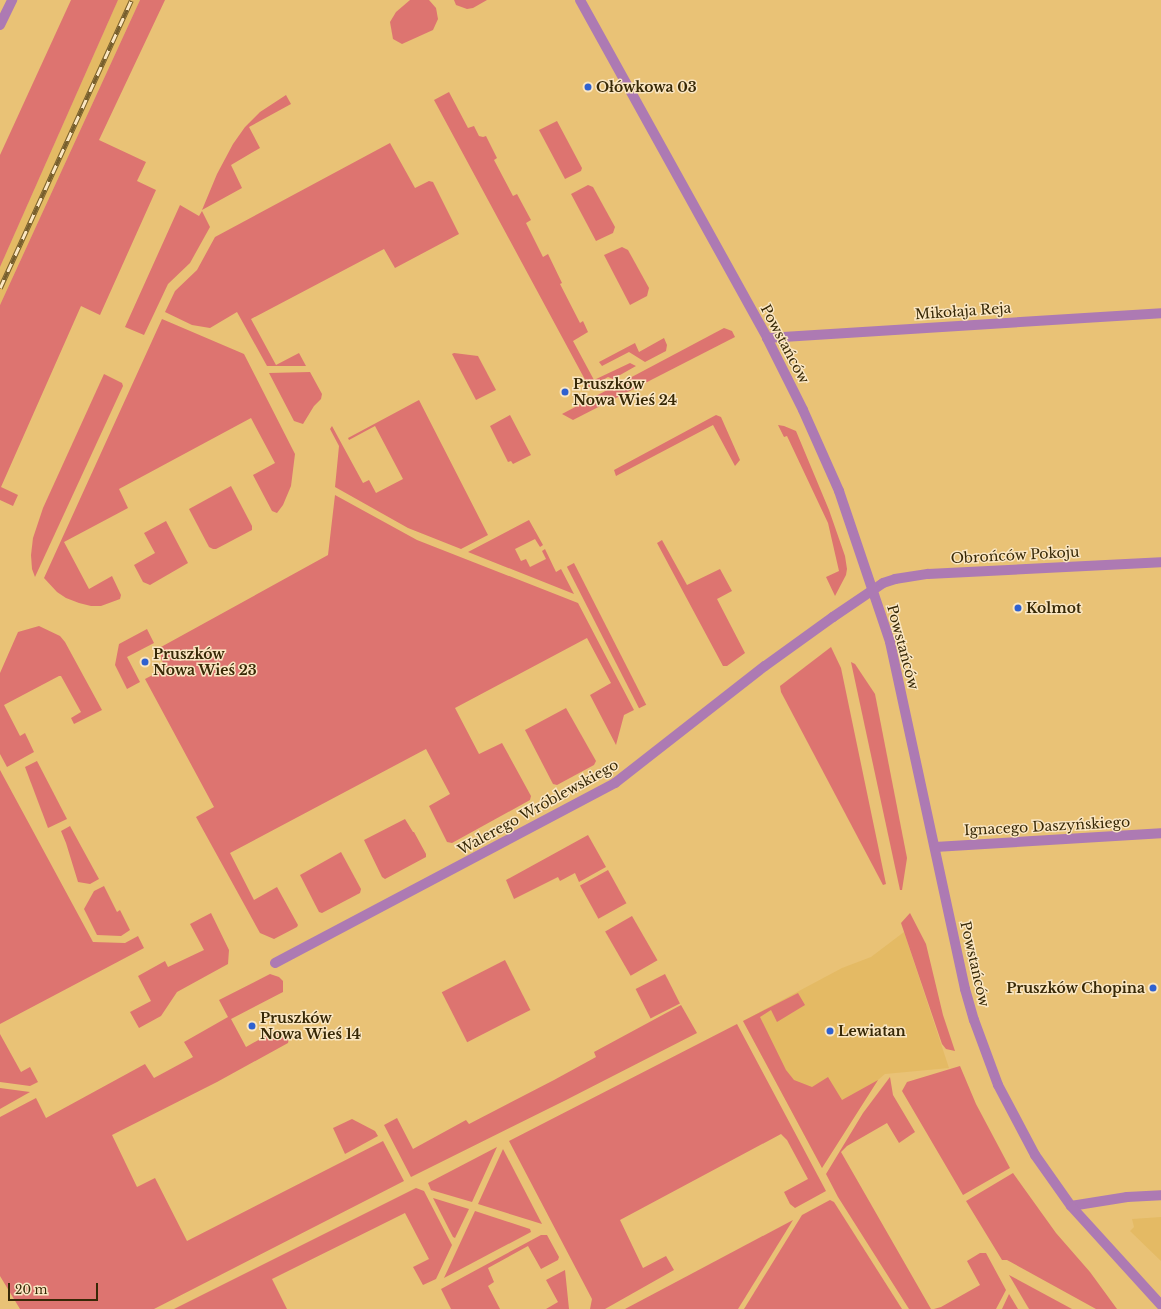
<!DOCTYPE html>
<meta charset="utf-8">
<style>
body{margin:0}
#map{position:relative;width:1161px;height:1309px;overflow:hidden;background:#e9c276;font-family:"Libre Baskerville",serif}
div>[style]{position:absolute}
.built>*{inset:0;background:#e4ba64}
.green>*{inset:0;background:#dd7470;transform-origin:0 0}
.minor>*{height:10px;margin:-5px;padding:0 5px;transform-origin:5px;border-radius:5px;background:#ad7ab3}
.tertiary>*{height:10px;margin:-5px;padding:0 5px;transform-origin:5px;border-radius:5px;background:#ad7ab3}
.rail>*{height:4.5px;margin-top:-2.25px;transform-origin:0;background:repeating-linear-gradient(90deg,#fae6c2 0 9px,#775f2e 0 18px);box-sizing:border-box;border-block:1px solid #775f2e}
.dots>*{width:11px;height:11px;translate:-50% -50%;box-sizing:border-box;border:2px solid #fae6c2;border-radius:50%}
span{translate:-50% -50%;white-space:nowrap;text-align:center;line-height:1.15;-webkit-text-stroke:3px #fae6c2;paint-order:stroke}
.poi-label{font-size:14px;color:#372806;font-weight:700}
.left{translate:0 -50%;text-align:left}
.right{translate:-100% -50%;text-align:right}
.street-label{font-size:14px;color:#372806}
.scale{position:absolute;left:8px;top:1283px;width:90px;height:18px;box-sizing:border-box;border:2px solid #372806;border-top:0;padding-left:5px;font-size:12px;line-height:14px;white-space:nowrap;color:#372806;-webkit-text-stroke:3px #fae6c2;paint-order:stroke}
</style>
<div id="map">
<div class="built">
<div style="clip-path:polygon(118px 0,140px 0,0 305px,0 267px)"></div>
<div style="clip-path:polygon(904px 932px,949px 1068px,885px 1074px,878px 1080px,822px 1168px,743px 1021px,842px 968px,871px 957px)"></div>
<div style="clip-path:polygon(1161px 1217px,1161px 1261px,1130px 1231px,1134px 1227px,1132px 1219px)"></div>
</div>
<div class="green">
<div style="clip-path:polygon(71px 0,118px 0,0 267px,0 155px)"></div>
<div style="clip-path:polygon(140px 0,165px 0,99px 140px,146px 162px,137px 181px,156px 190px,100px 315px,81px 306px,1px 487px,18px 495px,13px 506px,0 500px,0 305px)"></div>
<div style="clip-path:polygon(410px 0,429px 0,436px 8px,438px 19px,433px 30px,402px 44px,393px 39px,390px 22px,396px 12px)"></div>
<div style="clip-path:polygon(454px 0,487px 0,473px 8px,467px 9px,456px 5px)"></div>
<div style="clip-path:polygon(449px 92px,468px 128px,474px 126px,479px 136px,483px 137px,486px 136px,497px 158px,494px 160px,513px 196px,517px 194px,531px 220px,526px 223px,543px 257px,548px 254px,562px 283px,560px 284px,580px 323px,583px 321px,588px 332px,573px 341px,594px 380px,630px 363px,636px 366px,613px 379px,608px 377px,601px 381px,600px 385px,594px 388px,589px 387px,434px 100px)"></div>
<div style="clip-path:polygon(286px 95px,291px 104px,249px 127px,260px 148px,231px 165px,242px 188px,202px 210px,217px 174px,233px 144px,245px 127px,260px 112px)"></div>
<div style="clip-path:polygon(557px 121px,582px 168px,581px 171px,565px 179px,539px 130px)"></div>
<div style="clip-path:polygon(390px 143px,415px 188px,429px 181px,433px 182px,459px 234px,395px 268px,384px 249px,251px 319px,276px 365px,299px 353px,306px 366px,267px 366px,237px 312px,210px 328px,192px 325px,165px 312px,175px 291px,197px 270px,215px 237px)"></div>
<div style="clip-path:polygon(588px 185px,593px 187px,615px 227px,613px 233px,596px 241px,571px 194px)"></div>
<div style="clip-path:polygon(180px 205px,199px 216px,202px 211px,210px 227px,190px 263px,168px 284px,144px 335px,125px 327px)"></div>
<div style="clip-path:polygon(622px 247px,628px 250px,649px 288px,647px 296px,630px 305px,604px 255px)"></div>
<div style="clip-path:polygon(162px 319px,244px 354px,295px 454px,291px 486px,283px 505px,277px 513px,272px 511px,253px 475px,275px 463px,251px 418px,119px 489px,128px 508px,64px 542px,89px 589px,112px 576px,121px 595px,120px 599px,101px 606px,91px 606px,79px 603px,66px 598px,57px 592px,44px 578px)"></div>
<div style="clip-path:polygon(724px 328px,732px 331px,735px 337px,573px 420px,562px 414px)"></div>
<div style="clip-path:polygon(664px 338px,667px 345px,666px 351px,645px 362px,629px 352px,602px 366px,599px 362px,635px 343px,639px 352px)"></div>
<div style="clip-path:polygon(454px 353px,478px 356px,496px 390px,476px 400px,452px 354px)"></div>
<div style="clip-path:polygon(310px 372px,322px 394px,321px 399px,314px 406px,303px 424px,294px 421px,269px 373px)"></div>
<div style="clip-path:polygon(104px 374px,122px 383px,123px 386px,35px 577px,32px 569px,31px 555px,33px 538px,43px 508px)"></div>
<div style="clip-path:polygon(419px 400px,488px 535px,461px 549px,408px 528px,335px 487px,339px 446px,330px 429px,332px 426px,363px 483px,369px 480px,376px 493px,403px 479px,375px 426px,349px 440px,348px 438px)"></div>
<div style="clip-path:polygon(510px 415px,531px 455px,513px 464px,511px 461px,508px 462px,490px 426px)"></div>
<div style="clip-path:polygon(716px 415px,721px 417px,740px 460px,735px 466px,713px 425px,616px 476px,614px 470px)"></div>
<div style="clip-path:polygon(778px 425px,784px 426px,796px 431px,829px 510px,845px 556px,847px 569px,846px 575px,835px 596px,826px 577px,839px 571px,828px 523px,787px 436px,784px 437px)"></div>
<div style="clip-path:polygon(231px 486px,252px 526px,252px 530px,216px 549px,213px 549px,209px 547px,189px 509px)"></div>
<div style="clip-path:polygon(335px 495px,417px 540px,578px 603px,634px 710px,624px 715px,616px 745px,590px 695px,611px 683px,587px 638px,455px 708px,479px 754px,502px 743px,531px 796px,530px 800px,452px 843px,447px 842px,429px 806px,450px 794px,426px 749px,230px 853px,254px 900px,277px 887px,298px 925px,297px 927px,274px 939px,260px 933px,196px 817px,214px 807px,145px 679px,166px 668px,161px 659px,161px 647px,328px 555px)"></div>
<div style="clip-path:polygon(529px 520px,543px 545px,540px 547px,535px 539px,515px 549px,521px 561px,526px 559px,530px 567px,546px 559px,542px 551px,545px 549px,556px 572px,561px 569px,574px 594px,468px 552px)"></div>
<div style="clip-path:polygon(166px 521px,188px 563px,150px 585px,143px 582px,134px 565px,155px 553px,144px 533px)"></div>
<div style="clip-path:polygon(662px 540px,687px 585px,720px 569px,732px 591px,717px 599px,745px 653px,727px 666px,723px 666px,657px 543px)"></div>
<div style="left:574px;top:563px;width:159px;height:8px;rotate:63deg"></div>
<div style="clip-path:polygon(39px 626px,60px 636px,65px 642px,102px 710px,74px 724px,71px 718px,81px 712px,61px 676px,59px 676px,4px 705px,20px 736px,25px 733px,34px 752px,7px 767px,0 754px,0 673px,18px 632px)"></div>
<div style="clip-path:polygon(147px 629px,154px 643px,127px 657px,140px 682px,127px 689px,115px 665px,119px 644px)"></div>
<div style="clip-path:polygon(831px 647px,841px 668px,886px 884px,883px 885px,781px 692px,780px 686px)"></div>
<div style="clip-path:polygon(851px 662px,855px 664px,875px 694px,907px 858px,902px 890px,900px 890px)"></div>
<div style="clip-path:polygon(566px 708px,596px 761px,594px 765px,557px 785px,553px 784px,525px 730px)"></div>
<div style="clip-path:polygon(37px 761px,67px 819px,48px 828px,25px 767px)"></div>
<div style="clip-path:polygon(0 770px,93px 942px,125px 943px,138px 936px,144px 948px,0 1024px)"></div>
<div style="clip-path:polygon(405px 819px,413px 832px,414px 832px,426px 854px,426px 857px,385px 879px,382px 877px,364px 840px)"></div>
<div style="clip-path:polygon(70px 826px,99px 879px,90px 884px,78px 882px,66px 843px,61px 831px)"></div>
<div style="clip-path:polygon(588px 835px,606px 867px,579px 882px,575px 873px,560px 881px,558px 877px,514px 899px,506px 880px)"></div>
<div style="clip-path:polygon(341px 852px,361px 889px,360px 893px,322px 913px,319px 912px,300px 875px)"></div>
<div style="left:608px;top:870px;width:38px;height:32px;rotate:61deg"></div>
<div style="clip-path:polygon(104px 886px,117px 912px,120px 910px,130px 930px,121px 936px,97px 935px,84px 909px,94px 891px)"></div>
<div style="clip-path:polygon(211px 913px,229px 950px,228px 964px,177px 992px,161px 1016px,139px 1028px,130px 1012px,151px 1001px,138px 976px,165px 961px,168px 967px,204px 950px,190px 924px)"></div>
<div style="clip-path:polygon(910px 913px,926px 944px,943px 1015px,955px 1051px,946px 1049px,942px 1044px,901px 923px)"></div>
<div style="left:632px;top:916px;width:51px;height:31px;rotate:60deg"></div>
<div style="left:505px;top:960px;width:56px;height:71px;rotate:63deg"></div>
<div style="clip-path:polygon(270px 974px,279px 977px,283px 981px,283px 992px,231px 1019px,246px 1047px,276px 1030px,280px 1038px,290px 1033px,288px 1043px,217px 1082px,112px 1135px,137px 1187px,155px 1178px,187px 1241px,383px 1141px,404px 1181px,154px 1309px,20px 1309px,0 1276px,0 1117px,36px 1098px,46px 1118px,145px 1064px,154px 1078px,193px 1057px,184px 1042px,228px 1017px,219px 1000px)"></div>
<div style="left:665px;top:974px;width:33px;height:33px;rotate:63deg"></div>
<div style="clip-path:polygon(798px 993px,805px 1005px,777px 1022px,771px 1010px,760px 1017px,786px 1070px,794px 1080px,812px 1087px,828px 1077px,842px 1100px,878px 1080px,822px 1168px,743px 1021px)"></div>
<div style="clip-path:polygon(681px 1005px,697px 1033px,566px 1100px,411px 1177px,384px 1125px,397px 1118px,413px 1149px,466px 1120px,469px 1124px,554px 1080px,596px 1057px,594px 1052px)"></div>
<div style="clip-path:polygon(737px 1024px,826px 1191px,795px 1208px,790px 1204px,784px 1192px,808px 1179px,787px 1140px,781px 1134px,620px 1220px,643px 1268px,666px 1256px,674px 1270px,605px 1309px,590px 1309px,592px 1299px,509px 1141px)"></div>
<div style="clip-path:polygon(0 1034px,21px 1072px,30px 1067px,38px 1082px,30px 1086px,0 1082px)"></div>
<div style="clip-path:polygon(960px 1066px,976px 1104px,1010px 1168px,963px 1195px,902px 1091px,907px 1082px)"></div>
<div style="clip-path:polygon(890px 1077px,893px 1095px,915px 1132px,899px 1143px,887px 1123px,847px 1146px,841px 1152px,931px 1309px,909px 1309px,838px 1197px,826px 1174px,863px 1113px)"></div>
<div style="clip-path:polygon(0 1088px,30px 1092px,0 1109px)"></div>
<div style="clip-path:polygon(352px 1119px,375px 1131px,378px 1136px,345px 1154px,333px 1128px)"></div>
<div style="clip-path:polygon(497px 1147px,472px 1202px,431px 1190px,428px 1183px)"></div>
<div style="clip-path:polygon(503px 1149px,542px 1224px,478px 1204px)"></div>
<div style="clip-path:polygon(1013px 1173px,1056px 1233px,1090px 1272px,1117px 1309px,1096px 1309px,1007px 1260px,1002px 1260px,966px 1201px)"></div>
<div style="clip-path:polygon(416px 1188px,424px 1191px,452px 1245px,436px 1279px,423px 1285px,413px 1267px,429px 1259px,405px 1213px,272px 1279px,287px 1309px,174px 1309px)"></div>
<div style="clip-path:polygon(433px 1198px,469px 1209px,455px 1238px,453px 1237px)"></div>
<div style="clip-path:polygon(830px 1200px,834px 1202px,902px 1309px,744px 1309px,802px 1215px)"></div>
<div style="clip-path:polygon(475px 1211px,530px 1229px,531px 1232px,444px 1278px)"></div>
<div style="clip-path:polygon(793px 1220px,738px 1309px,625px 1309px)"></div>
<div style="clip-path:polygon(541px 1235px,547px 1235px,559px 1257px,558px 1260px,541px 1269px,528px 1246px,488px 1268px,494px 1282px,488px 1286px,500px 1309px,451px 1309px,441px 1289px)"></div>
<div style="clip-path:polygon(980px 1253px,986px 1253px,1006px 1290px,996px 1309px,934px 1309px,941px 1307px,980px 1285px,967px 1261px)"></div>
<div style="clip-path:polygon(565px 1270px,569px 1309px,546px 1309px,558px 1302px,546px 1280px)"></div>
<div style="clip-path:polygon(1009px 1275px,1072px 1309px,1029px 1309px)"></div>
<div style="clip-path:polygon(1009px 1294px,1018px 1309px,1002px 1309px)"></div>
</div>
<div class="minor">
<div style="left:0;top:25px;width:28px;rotate:-64deg"></div>
<div style="left:767px;top:338px;width:395px;rotate:-3.6deg"></div>
<div style="left:935px;top:847px;width:226px;rotate:-3.5deg"></div>
<div style="left:275px;top:963px;width:385px;rotate:-27.9deg"></div>
<div style="left:615px;top:783px;width:190px;rotate:-38deg"></div>
<div style="left:765px;top:666px;width:84px;rotate:-35.8deg"></div>
<div style="left:833px;top:617px;width:60px;rotate:-34.2deg"></div>
<div style="left:883px;top:583px;width:13px;rotate:-18deg"></div>
<div style="left:895px;top:579px;width:33px;rotate:-9deg"></div>
<div style="left:928px;top:574px;width:233px;rotate:-2.9deg"></div>
<div style="left:1071px;top:1206px;width:57px;rotate:-9.1deg"></div>
<div style="left:1127px;top:1197px;width:34px;rotate:-3deg"></div>
</div>
<div class="tertiary">
<div style="left:580px;top:0;width:386px;rotate:61deg"></div>
<div style="left:767px;top:338px;width:80px;rotate:63.4deg"></div>
<div style="left:803px;top:410px;width:89px;rotate:66deg"></div>
<div style="left:839px;top:491px;width:159px;rotate:71.3deg"></div>
<div style="left:890px;top:642px;width:355px;rotate:77.8deg"></div>
<div style="left:965px;top:989px;width:32px;rotate:74deg"></div>
<div style="left:974px;top:1020px;width:69px;rotate:69.7deg"></div>
<div style="left:998px;top:1085px;width:79px;rotate:62.1deg"></div>
<div style="left:1035px;top:1155px;width:62px;rotate:54.8deg"></div>
<div style="left:1071px;top:1206px;width:134px;rotate:47.7deg"></div>
</div>
<div class="rail">
<div style="left:0;top:288px;width:316px;rotate:-65.5deg"></div>
</div>
<div class="dots">
<div style="left:588px;top:87px;background:#2f61d0"></div>
<div style="left:565px;top:392px;background:#2f61d0"></div>
<div style="left:1018px;top:608px;background:#2f61d0"></div>
<div style="left:145px;top:662px;background:#2f61d0"></div>
<div style="left:1153px;top:988px;background:#2f61d0"></div>
<div style="left:252px;top:1026px;background:#2f61d0"></div>
<div style="left:830px;top:1031px;background:#2f61d0"></div>
</div>
<div class="poi-label">
<span class="left" style="left:596px;top:87px">Ołówkowa 03</span>
<span class="left" style="left:573px;top:392px">Pruszków<br>Nowa Wieś 24</span>
<span class="left" style="left:1026px;top:608px">Kolmot</span>
<span class="left" style="left:153px;top:662px">Pruszków<br>Nowa Wieś 23</span>
<span class="right" style="left:1145px;top:988px">Pruszków Chopina</span>
<span class="left" style="left:260px;top:1026px">Pruszków<br>Nowa Wieś 14</span>
<span class="left" style="left:838px;top:1031px">Lewiatan</span>
</div>
<div class="street-label">
<span style="left:963px;top:311px;rotate:-4deg">Mikołaja Reja</span>
<span style="left:785px;top:344px;rotate:62deg">Powstańców</span>
<span style="left:1015px;top:555px;rotate:-3deg">Obrońców Pokoju</span>
<span style="left:903px;top:647px;rotate:75deg">Powstańców</span>
<span style="left:538px;top:807px;rotate:-29deg">Walerego Wróblewskiego</span>
<span style="left:1047px;top:826px;rotate:-3deg">Ignacego Daszyńskiego</span>
<span style="left:975px;top:964px;rotate:77deg">Powstańców</span>
</div>
<div class="scale">20 m</div>
</div>
